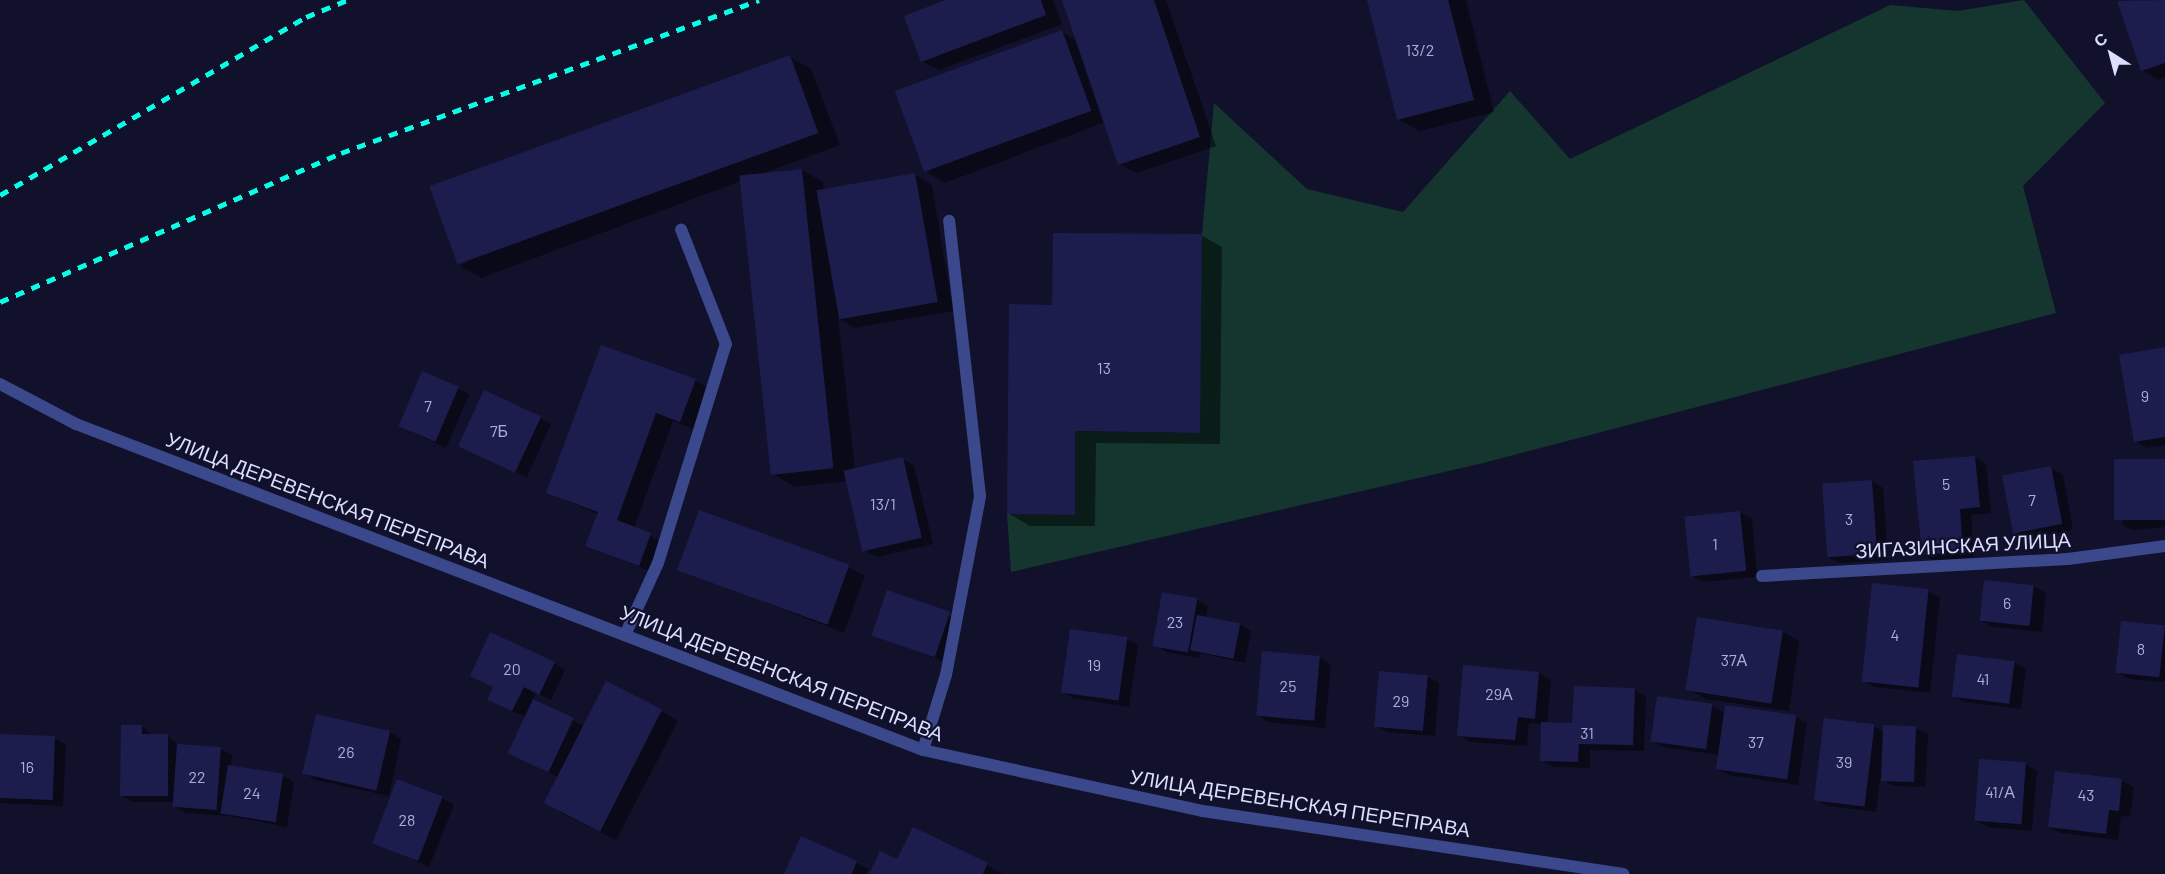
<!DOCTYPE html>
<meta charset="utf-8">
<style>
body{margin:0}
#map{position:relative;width:2165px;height:874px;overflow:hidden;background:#11112c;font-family:Barlow,sans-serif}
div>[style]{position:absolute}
.green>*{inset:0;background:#14362e}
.shadow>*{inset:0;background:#0007;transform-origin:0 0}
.building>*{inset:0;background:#1d1d4d;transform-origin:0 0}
.service>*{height:12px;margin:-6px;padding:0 6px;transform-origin:6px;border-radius:6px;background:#3b488b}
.minor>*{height:12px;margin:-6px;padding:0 6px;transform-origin:6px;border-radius:6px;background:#3b488b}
.rail>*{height:4.5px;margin-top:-2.25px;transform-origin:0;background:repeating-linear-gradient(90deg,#07ffe8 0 9px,transparent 0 17px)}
span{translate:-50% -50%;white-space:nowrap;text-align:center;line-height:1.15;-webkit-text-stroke:4.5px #11112c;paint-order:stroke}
.number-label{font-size:16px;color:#acaed2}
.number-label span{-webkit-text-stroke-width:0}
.street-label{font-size:20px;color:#dbdeff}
.north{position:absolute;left:2081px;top:24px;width:60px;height:60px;-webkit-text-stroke:4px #11112c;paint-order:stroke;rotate:324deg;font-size:16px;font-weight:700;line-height:24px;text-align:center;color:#dbdeff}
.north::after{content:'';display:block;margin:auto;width:21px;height:27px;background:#dbdeff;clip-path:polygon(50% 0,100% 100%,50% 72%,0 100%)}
</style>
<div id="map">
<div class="green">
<div style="clip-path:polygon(2024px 0,2105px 103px,2023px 186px,2056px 313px,1479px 464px,1011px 572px,1007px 514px,1074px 515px,1075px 431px,1199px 433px,1202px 234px,1214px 103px,1307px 189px,1403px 212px,1510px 91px,1570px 159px,1890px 5px,1958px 11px)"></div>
</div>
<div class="shadow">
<div style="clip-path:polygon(950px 0,1053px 0,1062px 24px,939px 70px,922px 61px)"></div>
<div style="clip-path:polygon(1063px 0,1166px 0,1216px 146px,1136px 173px,1119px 164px,1105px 122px,945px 183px,928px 173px,1062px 32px,1077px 41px)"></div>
<div style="clip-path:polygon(1368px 0,1466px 0,1494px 112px,1420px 131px,1398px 119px)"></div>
<div style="clip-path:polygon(2165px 0,2165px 77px,2159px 80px,2142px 70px,2119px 2px)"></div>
<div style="clip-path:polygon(790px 57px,811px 69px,840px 145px,761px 174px,802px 170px,823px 182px,824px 190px,915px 175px,932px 185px,953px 311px,855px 328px,838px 318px,855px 470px,902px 459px,914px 465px,933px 544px,877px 557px,865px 551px,848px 481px,795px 487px,773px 474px,741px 181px,481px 278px,460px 266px)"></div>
<div style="clip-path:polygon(1201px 235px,1222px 247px,1220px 444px,1096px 443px,1095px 526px,1030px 526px,1008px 513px,1054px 306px)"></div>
<div style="clip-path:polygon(2165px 348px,2165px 445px,2147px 448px,2135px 441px)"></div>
<div style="clip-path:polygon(695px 381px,712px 390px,697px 430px,673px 421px,634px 528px,667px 544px,657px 574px,587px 546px,598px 514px,548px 493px)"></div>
<div style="clip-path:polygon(458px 388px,469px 395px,446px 448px,399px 426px)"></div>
<div style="clip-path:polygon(540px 418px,551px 424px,527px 477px,471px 452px)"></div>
<div style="clip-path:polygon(1975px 457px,1986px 464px,1991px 513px,1971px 515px,1974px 557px,1935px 561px,1923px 555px)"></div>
<div style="clip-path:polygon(2165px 461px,2165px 527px,2132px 530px,2121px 524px)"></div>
<div style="clip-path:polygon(2051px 468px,2063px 475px,2073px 530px,2026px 539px,2014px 533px)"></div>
<div style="clip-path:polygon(1871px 481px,1883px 488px,1888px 560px,1840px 563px,1828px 557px)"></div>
<div style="clip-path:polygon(1740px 512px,1752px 519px,1757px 577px,1703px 582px,1691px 575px)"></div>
<div style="clip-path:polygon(848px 567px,865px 576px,844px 633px,679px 569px)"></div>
<div style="clip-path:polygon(1985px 582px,2034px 586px,2046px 593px,2042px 632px,1993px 627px,1981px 621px)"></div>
<div style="clip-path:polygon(1928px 591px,1940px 597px,1930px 693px,1874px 687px,1863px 680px)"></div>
<div style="left:888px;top:592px;width:78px;height:45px;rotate:21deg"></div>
<div style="clip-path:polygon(1196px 599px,1208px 606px,1206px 618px,1239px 624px,1251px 631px,1245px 663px,1200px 653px,1199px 658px,1166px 652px,1155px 645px)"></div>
<div style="clip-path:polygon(2165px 627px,2165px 682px,2129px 679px,2117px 672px)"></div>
<div style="clip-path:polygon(1782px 631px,1799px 641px,1789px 711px,1705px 699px,1688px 689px)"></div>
<div style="clip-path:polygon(1127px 639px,1138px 645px,1129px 707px,1073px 698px,1062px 691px)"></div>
<div style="clip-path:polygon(1320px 658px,1331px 665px,1325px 728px,1268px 722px,1257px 715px)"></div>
<div style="clip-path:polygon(2014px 662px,2026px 669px,2021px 709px,1965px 702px,1953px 696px)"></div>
<div style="clip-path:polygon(554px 663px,565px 670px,551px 700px,536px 693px,532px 700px,584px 726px,661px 711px,678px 721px,616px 840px,561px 813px,558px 777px,520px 759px,526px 717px,500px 706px)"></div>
<div style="clip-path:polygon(1465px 667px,1539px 673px,1551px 680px,1547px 724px,1574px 724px,1635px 690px,1646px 697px,1644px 751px,1590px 750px,1590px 768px,1553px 767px,1542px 760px,1543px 724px,1529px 723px,1527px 746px,1470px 742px,1459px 735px)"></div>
<div style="clip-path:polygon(1427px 676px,1439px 683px,1435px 736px,1388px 732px,1376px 726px)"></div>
<div style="clip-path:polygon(1658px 698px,1712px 706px,1726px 714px,1795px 716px,1807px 723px,1798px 785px,1729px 775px,1718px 769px,1720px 755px,1663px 747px,1652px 740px)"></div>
<div style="clip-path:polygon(317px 716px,390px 732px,401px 739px,389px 796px,316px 780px,304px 773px)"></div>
<div style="clip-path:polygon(142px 726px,153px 736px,168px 736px,180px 746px,220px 749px,232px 755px,231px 767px,282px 775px,294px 782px,287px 827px,228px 816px,186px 813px,174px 806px,174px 802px,133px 802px,121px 795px)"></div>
<div style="clip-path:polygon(1874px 726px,1884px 732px,1885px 726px,1916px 728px,1928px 734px,1925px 787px,1894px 786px,1880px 778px,1876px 812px,1827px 806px,1816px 800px)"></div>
<div style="clip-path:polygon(0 735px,54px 738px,66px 745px,63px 806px,0 803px)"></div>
<div style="clip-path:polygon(2025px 764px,2037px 771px,2032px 831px,1988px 827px,1976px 821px)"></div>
<div style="clip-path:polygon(2056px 773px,2122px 781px,2134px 787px,2130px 817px,2121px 816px,2118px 840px,2061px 833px,2049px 827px)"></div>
<div style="clip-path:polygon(442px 798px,454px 805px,429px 867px,373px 842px)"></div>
<div style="clip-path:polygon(802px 838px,857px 863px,868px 869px,866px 874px,786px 874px)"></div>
<div style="clip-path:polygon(898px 861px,987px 865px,1003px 874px,870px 874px)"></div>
</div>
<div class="building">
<div style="clip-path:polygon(945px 0,1041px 0,1046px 15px,921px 62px,904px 16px)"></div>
<div style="clip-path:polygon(1062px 0,1154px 0,1200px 137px,1118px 165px)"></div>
<div style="clip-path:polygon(1367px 0,1448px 0,1474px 100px,1397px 120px)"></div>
<div style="clip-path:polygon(2165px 0,2165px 63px,2141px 71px,2117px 1px)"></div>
<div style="left:1062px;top:30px;width:86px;height:178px;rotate:70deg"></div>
<div style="left:790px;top:55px;width:83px;height:384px;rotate:70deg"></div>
<div style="left:802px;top:169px;width:301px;height:63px;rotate:84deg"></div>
<div style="left:915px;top:173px;width:131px;height:100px;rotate:80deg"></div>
<div style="clip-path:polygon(1053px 233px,1202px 234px,1200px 433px,1075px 431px,1075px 515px,1007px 514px,1009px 304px,1052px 305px)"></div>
<div style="clip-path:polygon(601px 345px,696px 379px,680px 422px,656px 413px,617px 520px,651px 533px,639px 566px,585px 546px,598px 512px,546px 493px)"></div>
<div style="clip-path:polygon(2165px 347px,2165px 437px,2134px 442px,2119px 355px)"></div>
<div style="left:422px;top:371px;width:40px;height:60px;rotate:23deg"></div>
<div style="left:484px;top:390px;width:63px;height:62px;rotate:25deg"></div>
<div style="clip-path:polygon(1975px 456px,1980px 507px,1960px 509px,1963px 551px,1922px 555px,1913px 461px)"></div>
<div style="left:903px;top:457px;width:83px;height:61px;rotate:77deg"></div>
<div style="left:2165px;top:459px;width:61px;height:51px;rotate:90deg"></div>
<div style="left:2051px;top:466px;width:59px;height:50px;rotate:79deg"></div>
<div style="left:1872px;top:480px;width:74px;height:50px;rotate:86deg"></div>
<div style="left:699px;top:510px;width:160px;height:64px;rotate:20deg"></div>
<div style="left:1740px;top:511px;width:60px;height:56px;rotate:84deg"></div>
<div style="left:1984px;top:580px;width:50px;height:41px;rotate:6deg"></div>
<div style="left:1872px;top:583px;width:57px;height:99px;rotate:6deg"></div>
<div style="left:887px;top:590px;width:67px;height:48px;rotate:19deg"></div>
<div style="left:1162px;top:592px;width:36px;height:55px;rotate:10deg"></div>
<div style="left:1197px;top:615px;width:44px;height:36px;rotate:11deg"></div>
<div style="left:1697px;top:617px;width:87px;height:74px;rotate:9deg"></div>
<div style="left:2121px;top:621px;width:44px;height:52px;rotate:6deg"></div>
<div style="left:1070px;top:629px;width:58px;height:64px;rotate:8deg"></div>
<div style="clip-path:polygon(490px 632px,555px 662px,539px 695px,524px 687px,512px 711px,487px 700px,493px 687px,470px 676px)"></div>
<div style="left:1262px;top:651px;width:58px;height:65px;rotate:5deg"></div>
<div style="left:1957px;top:654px;width:58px;height:43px;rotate:7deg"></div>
<div style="clip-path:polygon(1463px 665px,1539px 672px,1535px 719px,1518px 717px,1515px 740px,1457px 736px)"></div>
<div style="left:1379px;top:671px;width:49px;height:56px;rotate:5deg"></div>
<div style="left:606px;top:681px;width:63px;height:137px;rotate:27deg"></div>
<div style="clip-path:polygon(1574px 686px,1635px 688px,1633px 745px,1579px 744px,1578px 762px,1540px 761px,1541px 722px,1572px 723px)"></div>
<div style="left:1657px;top:696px;width:56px;height:46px;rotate:8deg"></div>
<div style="left:533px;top:699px;width:45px;height:60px;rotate:25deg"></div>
<div style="left:1725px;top:705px;width:72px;height:65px;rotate:8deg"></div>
<div style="left:316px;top:714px;width:76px;height:61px;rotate:13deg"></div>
<div style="left:1824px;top:718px;width:51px;height:83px;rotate:7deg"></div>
<div style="clip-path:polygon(121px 725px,142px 725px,142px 734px,168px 734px,168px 796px,120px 796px)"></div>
<div style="left:1883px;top:725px;width:33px;height:56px;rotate:2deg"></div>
<div style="left:0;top:734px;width:55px;height:64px;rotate:2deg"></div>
<div style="left:177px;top:744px;width:44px;height:63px;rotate:4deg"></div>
<div style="left:1979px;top:759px;width:47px;height:62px;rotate:4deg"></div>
<div style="left:228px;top:765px;width:56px;height:49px;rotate:9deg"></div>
<div style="clip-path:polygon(2055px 771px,2122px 779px,2119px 811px,2109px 810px,2106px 834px,2048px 827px)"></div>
<div style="left:397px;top:779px;width:49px;height:69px;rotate:21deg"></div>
<div style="clip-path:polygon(913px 827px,988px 863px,983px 874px,869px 874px,880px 851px,897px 859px)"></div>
<div style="clip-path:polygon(801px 836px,857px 861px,852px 874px,784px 874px)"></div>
</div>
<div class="service">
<div style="left:625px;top:635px;width:79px;rotate:-65.4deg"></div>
<div style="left:658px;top:563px;width:229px;rotate:-72.8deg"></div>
<div style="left:726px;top:344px;width:123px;rotate:-111.4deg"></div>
<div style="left:923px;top:750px;width:78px;rotate:-73deg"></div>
<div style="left:946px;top:675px;width:182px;rotate:-79.2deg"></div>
<div style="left:980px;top:496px;width:277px;rotate:-96.4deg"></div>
</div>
<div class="minor">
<div style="left:0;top:384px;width:86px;rotate:27.8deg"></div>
<div style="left:76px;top:424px;width:908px;rotate:21.05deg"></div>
<div style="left:923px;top:750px;width:287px;rotate:12.3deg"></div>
<div style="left:1203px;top:811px;width:425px;rotate:8.5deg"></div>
<div style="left:1762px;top:576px;width:306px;rotate:-3.2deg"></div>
<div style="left:2068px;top:559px;width:98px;rotate:-7.6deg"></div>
</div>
<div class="rail">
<div style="left:0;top:195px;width:354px;rotate:-30.2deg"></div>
<div style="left:306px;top:17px;width:44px;rotate:-22.5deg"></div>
<div style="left:0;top:302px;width:372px;rotate:-23.6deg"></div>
<div style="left:341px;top:153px;width:445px;rotate:-20.1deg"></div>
</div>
<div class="number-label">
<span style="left:1420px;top:50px">13/2</span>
<span style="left:1104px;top:368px">13</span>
<span style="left:2145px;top:396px">9</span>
<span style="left:428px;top:406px">7</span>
<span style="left:499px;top:431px">7Б</span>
<span style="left:1946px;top:484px">5</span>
<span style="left:2032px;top:500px">7</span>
<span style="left:883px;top:504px">13/1</span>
<span style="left:1849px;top:519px">3</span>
<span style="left:1715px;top:544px">1</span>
<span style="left:2007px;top:603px">6</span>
<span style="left:1175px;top:622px">23</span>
<span style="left:1895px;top:635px">4</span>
<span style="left:2141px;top:649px">8</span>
<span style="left:1734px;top:660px">37А</span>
<span style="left:1094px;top:665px">19</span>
<span style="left:512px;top:669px">20</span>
<span style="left:1983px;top:679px">41</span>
<span style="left:1288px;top:686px">25</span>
<span style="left:1499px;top:694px">29А</span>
<span style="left:1401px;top:701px">29</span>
<span style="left:1587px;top:733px">31</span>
<span style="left:1756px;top:742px">37</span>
<span style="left:346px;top:752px">26</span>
<span style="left:1844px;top:762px">39</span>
<span style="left:27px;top:767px">16</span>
<span style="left:197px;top:777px">22</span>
<span style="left:2000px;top:792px">41/А</span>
<span style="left:252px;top:793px">24</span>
<span style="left:2086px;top:795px">43</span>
<span style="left:407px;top:820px">28</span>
</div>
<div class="street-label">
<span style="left:328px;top:500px;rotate:21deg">УЛИЦА ДЕРЕВЕНСКАЯ ПЕРЕПРАВА</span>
<span style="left:1963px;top:545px;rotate:-3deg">ЗИГАЗИНСКАЯ УЛИЦА</span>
<span style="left:782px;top:673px;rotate:21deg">УЛИЦА ДЕРЕВЕНСКАЯ ПЕРЕПРАВА</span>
<span style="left:1300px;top:803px;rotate:9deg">УЛИЦА ДЕРЕВЕНСКАЯ ПЕРЕПРАВА</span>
</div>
<div class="north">С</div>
</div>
